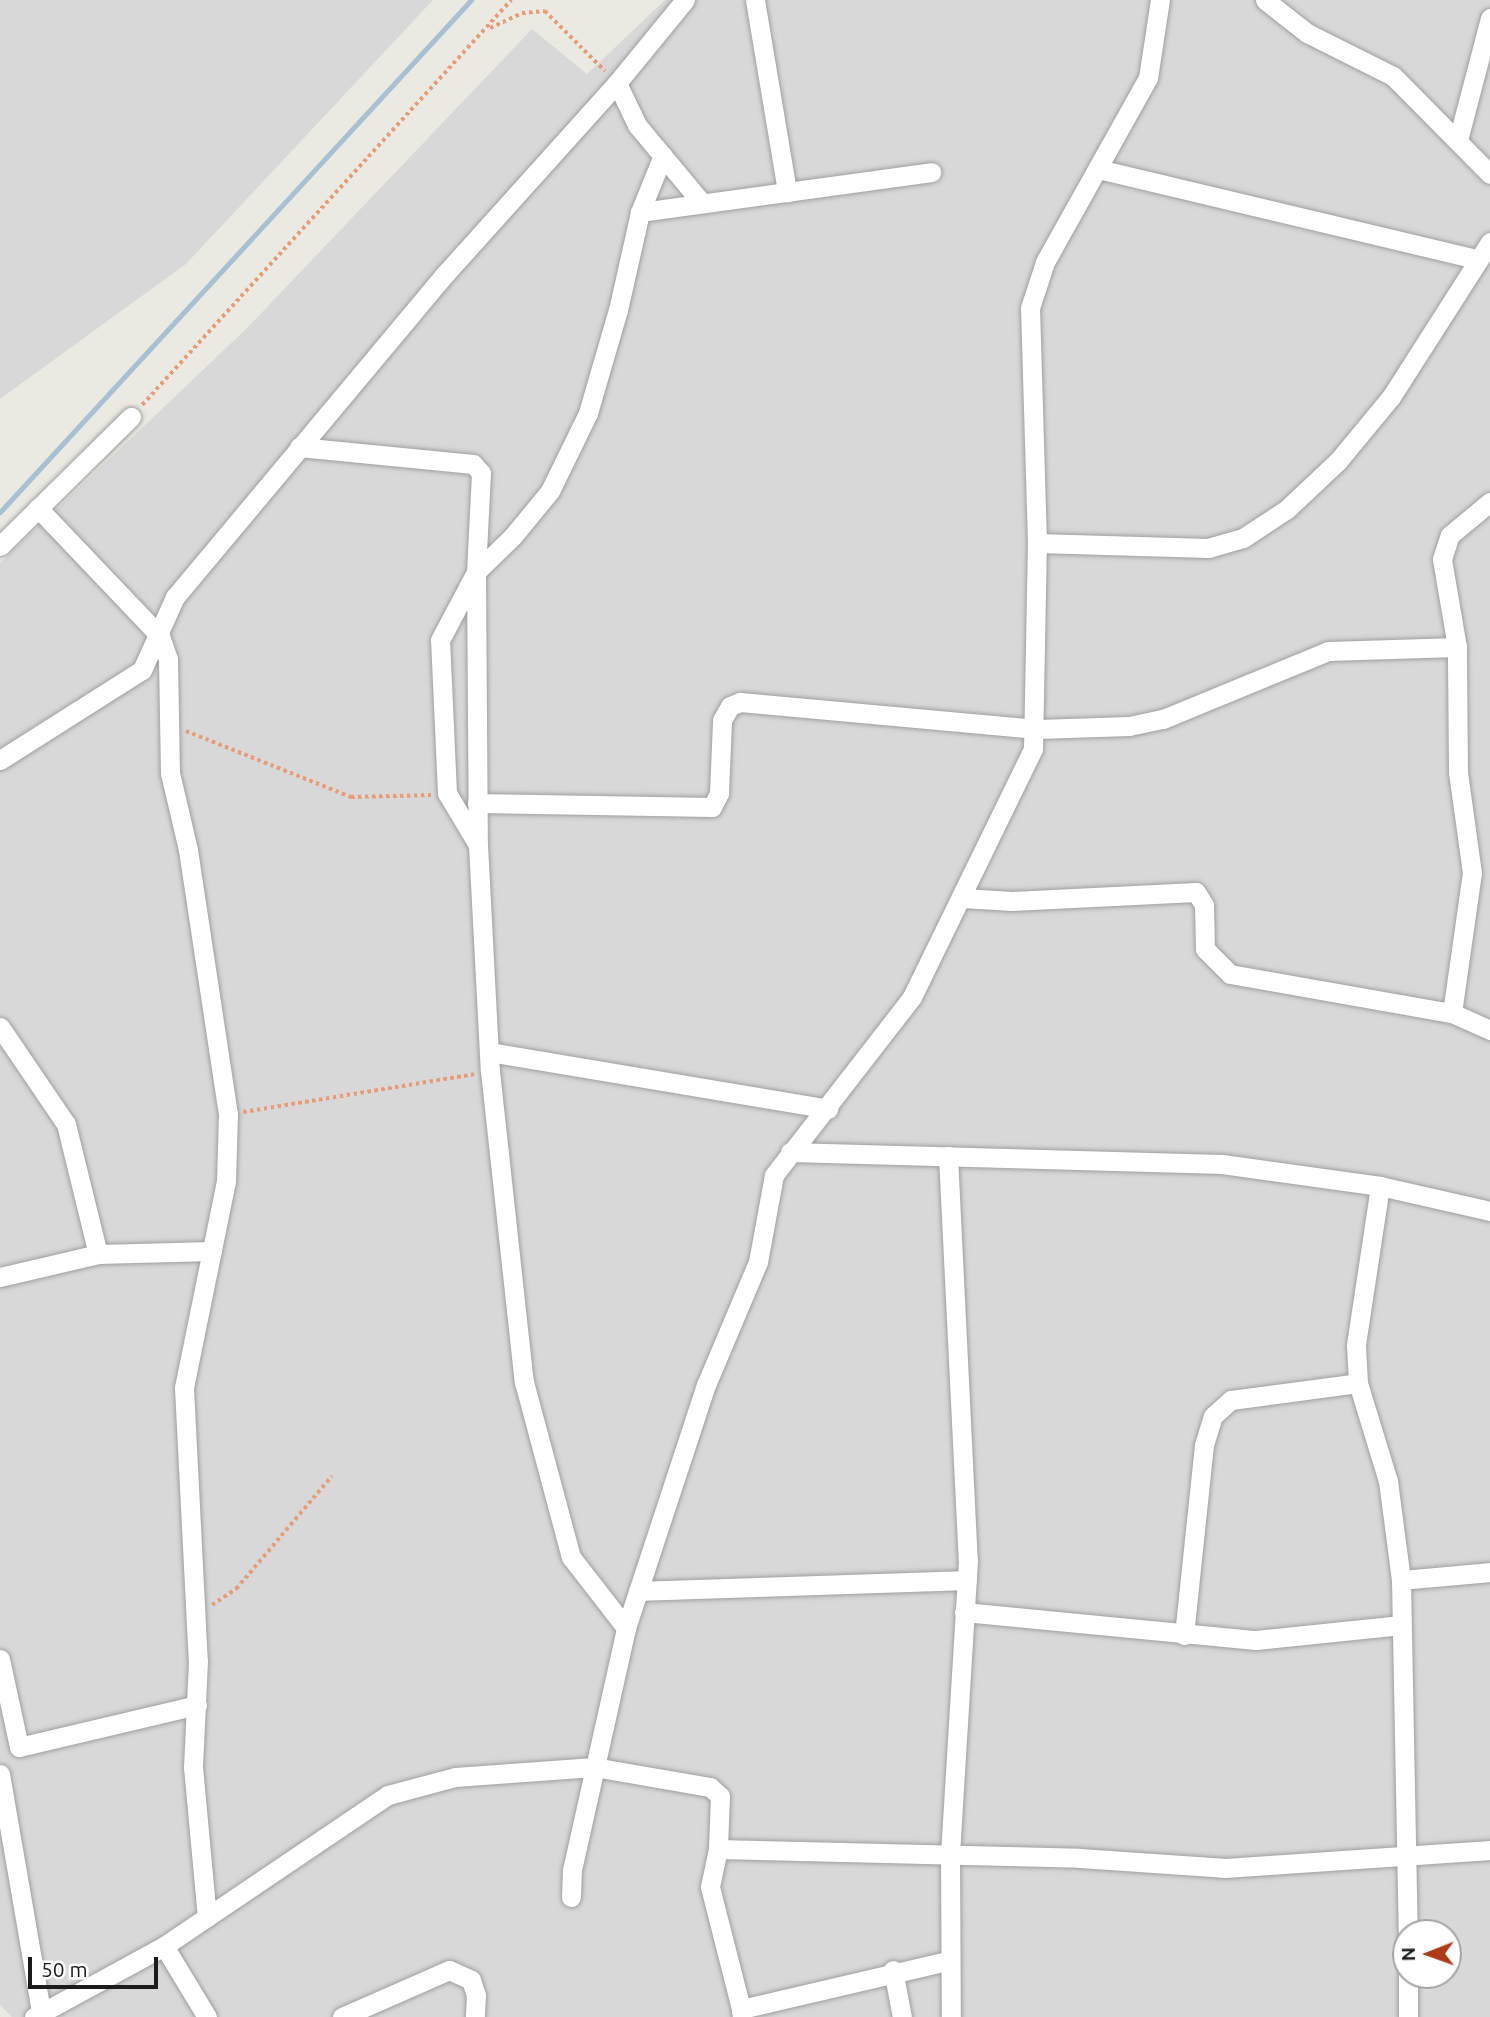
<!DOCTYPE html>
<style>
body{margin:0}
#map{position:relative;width:1490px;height:2017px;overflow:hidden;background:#ebeae2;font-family:Ubuntu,sans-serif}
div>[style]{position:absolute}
.residential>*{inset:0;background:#d9d8d8}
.stream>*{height:5px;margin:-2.5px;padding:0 2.5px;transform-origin:2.5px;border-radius:2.5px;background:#a7c0d4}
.path>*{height:3.5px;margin-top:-1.75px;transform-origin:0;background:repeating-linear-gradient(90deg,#e89c76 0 3.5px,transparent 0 7px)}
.roads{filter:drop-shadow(0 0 2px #9f9f9f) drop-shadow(0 0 2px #9f9f9f)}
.street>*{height:19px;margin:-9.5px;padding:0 9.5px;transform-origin:9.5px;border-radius:9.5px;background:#fff}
span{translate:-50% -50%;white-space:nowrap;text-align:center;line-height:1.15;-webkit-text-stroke:5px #fff;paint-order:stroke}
.north{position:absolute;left:1392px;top:1919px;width:70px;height:70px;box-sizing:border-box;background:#fff;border:2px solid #a4a4a4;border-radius:50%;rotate:269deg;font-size:19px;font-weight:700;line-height:28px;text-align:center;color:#1b1b1b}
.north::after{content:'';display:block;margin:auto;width:24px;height:32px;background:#af3a17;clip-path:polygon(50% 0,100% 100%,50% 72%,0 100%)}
.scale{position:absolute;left:28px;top:1957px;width:130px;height:32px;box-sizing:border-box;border:4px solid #1b1b1b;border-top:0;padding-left:9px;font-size:21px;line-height:24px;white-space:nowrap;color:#1b1b1b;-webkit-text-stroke:5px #fff;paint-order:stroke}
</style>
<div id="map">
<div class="residential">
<div style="clip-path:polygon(0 0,433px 0,186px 264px,0 399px)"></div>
<div style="clip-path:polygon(evenodd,665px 0,1490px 0,1490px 2017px,12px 2017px,0 2005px,0 563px,247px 328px,532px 29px,587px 74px,665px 0,1406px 1933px,1448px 1933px,1448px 1975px,1406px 1975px,1406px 1933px)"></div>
</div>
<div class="stream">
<div style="left:0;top:512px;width:696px;rotate:-47.39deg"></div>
</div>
<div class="path">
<div style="left:490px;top:28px;width:35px;rotate:-25deg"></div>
<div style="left:522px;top:13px;width:23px;rotate:-5deg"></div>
<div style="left:545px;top:11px;width:85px;rotate:45deg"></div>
<div style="left:142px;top:405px;width:548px;rotate:-47.66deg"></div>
<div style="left:186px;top:731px;width:178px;rotate:21.8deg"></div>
<div style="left:351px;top:797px;width:80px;rotate:-1.4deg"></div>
<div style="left:243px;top:1112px;width:234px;rotate:-9.3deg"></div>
<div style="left:212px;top:1605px;width:29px;rotate:-34deg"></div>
<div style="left:236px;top:1589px;width:148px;rotate:-49.7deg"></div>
</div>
<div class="roads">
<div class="street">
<div style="left:755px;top:0;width:195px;rotate:80.5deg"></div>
<div style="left:1265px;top:0;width:53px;rotate:38.2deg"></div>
<div style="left:1307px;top:33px;width:96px;rotate:26.6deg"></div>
<div style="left:1393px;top:76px;width:138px;rotate:45.3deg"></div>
<div style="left:617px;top:83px;width:47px;rotate:64.5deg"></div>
<div style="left:637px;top:125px;width:102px;rotate:50.2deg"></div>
<div style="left:1458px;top:140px;width:126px;rotate:-75.3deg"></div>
<div style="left:1098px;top:169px;width:389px;rotate:13.4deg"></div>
<div style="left:640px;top:212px;width:294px;rotate:-7.8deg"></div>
<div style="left:299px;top:447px;width:175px;rotate:5.6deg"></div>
<div style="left:473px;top:464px;width:12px;rotate:48deg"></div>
<div style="left:481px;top:473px;width:99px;rotate:92.9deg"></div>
<div style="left:476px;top:572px;width:273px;rotate:89.6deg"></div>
<div style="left:478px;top:845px;width:226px;rotate:87deg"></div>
<div style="left:490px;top:1071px;width:313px;rotate:83.8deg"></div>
<div style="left:524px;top:1382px;width:181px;rotate:75deg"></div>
<div style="left:571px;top:1557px;width:90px;rotate:52.2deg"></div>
<div style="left:38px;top:508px;width:177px;rotate:46.4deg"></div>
<div style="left:160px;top:636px;width:24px;rotate:71deg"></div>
<div style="left:168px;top:659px;width:114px;rotate:89deg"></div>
<div style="left:170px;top:773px;width:79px;rotate:76.8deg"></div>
<div style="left:188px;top:850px;width:267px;rotate:81.4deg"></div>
<div style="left:228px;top:1114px;width:67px;rotate:91.7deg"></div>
<div style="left:226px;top:1181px;width:211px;rotate:101.5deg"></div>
<div style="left:184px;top:1388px;width:273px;rotate:87.1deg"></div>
<div style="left:198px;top:1661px;width:106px;rotate:92.7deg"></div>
<div style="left:193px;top:1767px;width:151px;rotate:84.7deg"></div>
<div style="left:1037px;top:543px;width:171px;rotate:1.7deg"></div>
<div style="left:1208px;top:548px;width:36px;rotate:-16deg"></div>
<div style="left:1243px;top:538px;width:53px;rotate:-33.4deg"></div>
<div style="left:1287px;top:509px;width:70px;rotate:-43.3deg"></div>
<div style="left:1338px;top:461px;width:83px;rotate:-50.4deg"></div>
<div style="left:1391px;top:397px;width:184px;rotate:-57.4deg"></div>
<div style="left:0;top:546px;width:184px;rotate:-44.6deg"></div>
<div style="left:0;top:760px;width:168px;rotate:-32.4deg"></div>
<div style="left:142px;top:670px;width:80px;rotate:-65.7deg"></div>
<div style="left:175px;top:597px;width:422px;rotate:-50.1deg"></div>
<div style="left:446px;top:273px;width:256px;rotate:-48deg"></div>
<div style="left:617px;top:83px;width:107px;rotate:-50.7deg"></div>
<div style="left:477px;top:803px;width:235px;rotate:1deg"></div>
<div style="left:712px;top:807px;width:16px;rotate:-63deg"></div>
<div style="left:719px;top:793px;width:73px;rotate:-87.6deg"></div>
<div style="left:722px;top:720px;width:16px;rotate:-60deg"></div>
<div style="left:730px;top:706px;width:11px;rotate:-22deg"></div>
<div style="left:740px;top:702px;width:298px;rotate:5.2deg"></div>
<div style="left:1037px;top:729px;width:92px;rotate:-1.9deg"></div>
<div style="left:1129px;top:726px;width:35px;rotate:-12deg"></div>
<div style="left:1163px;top:719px;width:178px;rotate:-22.4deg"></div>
<div style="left:1328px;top:651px;width:129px;rotate:-1.8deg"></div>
<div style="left:478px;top:845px;width:61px;rotate:-120.8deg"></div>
<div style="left:447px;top:793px;width:153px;rotate:-92.6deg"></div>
<div style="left:440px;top:640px;width:77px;rotate:-62.1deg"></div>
<div style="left:476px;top:572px;width:52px;rotate:-44.2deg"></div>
<div style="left:513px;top:536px;width:58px;rotate:-50.6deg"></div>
<div style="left:550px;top:491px;width:87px;rotate:-64deg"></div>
<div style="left:588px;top:413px;width:107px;rotate:-73.8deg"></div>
<div style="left:618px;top:310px;width:100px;rotate:-77.3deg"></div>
<div style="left:640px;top:212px;width:61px;rotate:-68deg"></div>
<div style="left:962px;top:898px;width:50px;rotate:3.4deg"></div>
<div style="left:1012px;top:901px;width:184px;rotate:-2.8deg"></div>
<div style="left:1196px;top:892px;width:15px;rotate:58deg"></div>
<div style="left:1204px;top:905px;width:44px;rotate:88.7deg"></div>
<div style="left:1205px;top:949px;width:35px;rotate:45deg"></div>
<div style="left:1230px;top:974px;width:225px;rotate:10deg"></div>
<div style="left:1452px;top:1013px;width:42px;rotate:24.1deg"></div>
<div style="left:1452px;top:1013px;width:141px;rotate:-81.9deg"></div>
<div style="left:1472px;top:873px;width:102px;rotate:-97.9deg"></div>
<div style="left:1458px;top:772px;width:125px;rotate:-90.5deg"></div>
<div style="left:1457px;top:647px;width:89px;rotate:-99.7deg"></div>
<div style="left:1442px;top:559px;width:25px;rotate:-72deg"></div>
<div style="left:1450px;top:535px;width:52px;rotate:-39.5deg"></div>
<div style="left:0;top:1027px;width:117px;rotate:55.8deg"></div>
<div style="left:66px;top:1124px;width:134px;rotate:76.2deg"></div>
<div style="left:489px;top:1052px;width:344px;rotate:9.5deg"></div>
<div style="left:790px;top:1152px;width:432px;rotate:1.6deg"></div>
<div style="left:1222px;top:1164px;width:160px;rotate:7.9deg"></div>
<div style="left:1380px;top:1186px;width:113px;rotate:12.8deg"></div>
<div style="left:948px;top:1156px;width:404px;rotate:87.2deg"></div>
<div style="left:968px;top:1560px;width:294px;rotate:93.5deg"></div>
<div style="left:950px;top:1853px;width:164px;rotate:89.7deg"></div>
<div style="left:1380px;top:1186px;width:161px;rotate:98.6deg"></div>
<div style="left:1356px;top:1345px;width:38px;rotate:87deg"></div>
<div style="left:1358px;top:1383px;width:102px;rotate:73deg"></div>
<div style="left:1388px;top:1481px;width:100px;rotate:82.5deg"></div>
<div style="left:1401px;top:1580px;width:353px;rotate:88.9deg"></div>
<div style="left:0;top:1277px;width:101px;rotate:-13.2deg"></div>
<div style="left:98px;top:1254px;width:114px;rotate:-1.5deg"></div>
<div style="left:1401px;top:1580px;width:89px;rotate:-5.1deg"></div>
<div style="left:638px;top:1591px;width:329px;rotate:-1.9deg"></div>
<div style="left:964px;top:1612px;width:293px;rotate:5.5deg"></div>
<div style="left:1256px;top:1640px;width:146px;rotate:-5.9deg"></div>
<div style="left:1184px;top:1635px;width:191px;rotate:-84deg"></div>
<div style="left:1204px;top:1445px;width:30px;rotate:-73deg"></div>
<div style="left:1213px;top:1416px;width:24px;rotate:-42deg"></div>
<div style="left:1231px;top:1400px;width:128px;rotate:-7.6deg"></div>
<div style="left:0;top:1659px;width:90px;rotate:77.8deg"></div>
<div style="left:19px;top:1747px;width:183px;rotate:-13.3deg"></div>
<div style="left:0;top:1774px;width:241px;rotate:80.2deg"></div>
<div style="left:718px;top:1849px;width:362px;rotate:1.4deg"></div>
<div style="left:1080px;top:1858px;width:145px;rotate:3.9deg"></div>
<div style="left:1225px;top:1868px;width:266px;rotate:-3.9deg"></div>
<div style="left:571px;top:1897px;width:27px;rotate:-88deg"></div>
<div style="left:572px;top:1870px;width:248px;rotate:-77.4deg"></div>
<div style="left:626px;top:1628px;width:256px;rotate:-71.8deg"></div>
<div style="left:706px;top:1385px;width:134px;rotate:-67.1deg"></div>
<div style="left:758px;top:1262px;width:88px;rotate:-79.6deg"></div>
<div style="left:774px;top:1175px;width:225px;rotate:-52.2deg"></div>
<div style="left:912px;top:997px;width:276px;rotate:-64deg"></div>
<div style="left:1033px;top:749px;width:206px;rotate:-88.9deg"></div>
<div style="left:1037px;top:543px;width:235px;rotate:-91.7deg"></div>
<div style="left:1030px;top:308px;width:48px;rotate:-71.9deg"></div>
<div style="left:1045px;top:262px;width:211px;rotate:-60.8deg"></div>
<div style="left:1148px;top:78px;width:79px;rotate:-81.3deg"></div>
<div style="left:164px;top:1946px;width:83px;rotate:58.8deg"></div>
<div style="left:893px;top:1970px;width:48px;rotate:79.2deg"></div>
<div style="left:1408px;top:1975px;width:42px;rotate:90deg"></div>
<div style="left:34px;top:2017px;width:148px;rotate:-28.6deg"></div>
<div style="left:164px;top:1946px;width:270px;rotate:-34deg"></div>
<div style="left:388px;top:1795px;width:69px;rotate:-15deg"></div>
<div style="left:455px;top:1777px;width:139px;rotate:-4.1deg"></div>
<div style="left:594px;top:1767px;width:118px;rotate:9.8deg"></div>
<div style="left:710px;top:1787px;width:13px;rotate:42deg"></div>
<div style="left:720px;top:1796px;width:53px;rotate:92.2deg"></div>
<div style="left:718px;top:1849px;width:39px;rotate:102deg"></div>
<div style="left:710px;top:1887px;width:126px;rotate:75.7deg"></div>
<div style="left:342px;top:2017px;width:117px;rotate:-23.7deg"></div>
<div style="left:449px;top:1970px;width:24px;rotate:24deg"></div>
<div style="left:471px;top:1980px;width:16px;rotate:72deg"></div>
<div style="left:476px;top:1995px;width:22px;rotate:93deg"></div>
<div style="left:742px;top:2017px;width:8px;rotate:-97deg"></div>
<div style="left:741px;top:2009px;width:212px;rotate:-13.1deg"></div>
</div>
</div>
<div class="north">N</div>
<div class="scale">50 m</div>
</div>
